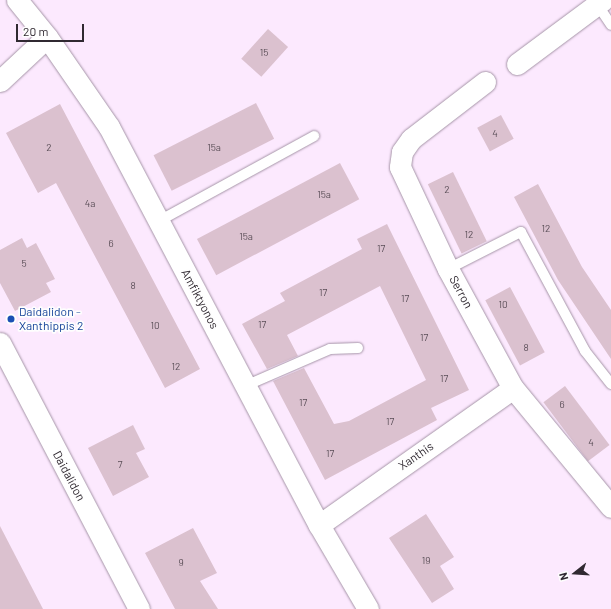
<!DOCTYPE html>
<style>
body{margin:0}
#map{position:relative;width:611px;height:609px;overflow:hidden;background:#fce9fe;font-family:Barlow,sans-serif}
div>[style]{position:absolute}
.building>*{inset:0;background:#dbc1cf;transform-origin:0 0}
.roads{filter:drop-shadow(0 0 1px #a695a8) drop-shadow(0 0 1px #a695a8)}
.lane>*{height:10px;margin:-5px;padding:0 5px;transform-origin:5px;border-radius:5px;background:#fff}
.street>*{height:21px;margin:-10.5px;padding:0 10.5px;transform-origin:10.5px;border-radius:10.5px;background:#fff}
.dots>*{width:11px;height:11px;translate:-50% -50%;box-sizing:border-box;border:2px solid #fefefe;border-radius:50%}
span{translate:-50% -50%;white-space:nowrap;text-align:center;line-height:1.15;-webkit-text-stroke:3.5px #fefefe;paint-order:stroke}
.number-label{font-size:10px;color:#5b4f58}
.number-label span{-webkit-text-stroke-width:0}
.street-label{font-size:12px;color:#302931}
.transit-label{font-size:12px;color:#164399}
.left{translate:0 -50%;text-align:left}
.north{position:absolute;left:555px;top:553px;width:40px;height:40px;-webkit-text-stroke:3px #fefefe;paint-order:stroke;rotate:253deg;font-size:11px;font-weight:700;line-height:16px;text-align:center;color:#302931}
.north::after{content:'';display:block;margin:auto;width:14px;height:18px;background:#302931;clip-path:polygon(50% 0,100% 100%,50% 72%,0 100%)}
.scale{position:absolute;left:16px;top:24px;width:68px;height:18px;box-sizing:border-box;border:2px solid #302931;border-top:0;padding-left:5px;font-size:12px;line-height:14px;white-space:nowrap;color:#302931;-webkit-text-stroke:3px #fefefe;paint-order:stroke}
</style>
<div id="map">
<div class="building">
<div style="left:268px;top:29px;width:27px;height:40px;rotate:42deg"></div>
<div style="left:256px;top:103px;width:40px;height:115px;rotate:63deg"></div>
<div style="clip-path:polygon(60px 104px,200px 369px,165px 388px,56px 183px,38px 193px,6px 133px)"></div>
<div style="left:501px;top:115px;width:27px;height:27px;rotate:62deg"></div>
<div style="left:340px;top:163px;width:41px;height:162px;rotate:62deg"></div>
<div style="left:453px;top:172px;width:77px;height:28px;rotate:64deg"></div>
<div style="clip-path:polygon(538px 184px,582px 267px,611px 310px,611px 359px,558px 280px,514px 197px)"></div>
<div style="clip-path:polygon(387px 224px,469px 390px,431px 408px,437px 420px,325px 480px,273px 381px,304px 368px,334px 424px,349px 421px,426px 380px,380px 286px,287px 335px,298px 356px,267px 369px,242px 324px,285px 301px,280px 293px,362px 249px,357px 239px)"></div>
<div style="clip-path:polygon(22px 238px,27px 248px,36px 243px,55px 279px,46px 283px,51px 292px,15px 311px,0 283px,0 250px)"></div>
<div style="left:510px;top:287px;width:74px;height:28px;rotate:62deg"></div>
<div style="left:565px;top:386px;width:74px;height:27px;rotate:53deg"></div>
<div style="clip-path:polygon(133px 425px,145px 449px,136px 453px,149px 477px,113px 496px,88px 448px)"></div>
<div style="clip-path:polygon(426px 514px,454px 557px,440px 566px,454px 589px,432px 603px,389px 538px)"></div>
<div style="clip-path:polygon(0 526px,43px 609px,0 609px)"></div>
<div style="clip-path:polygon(193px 528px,217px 573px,200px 581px,218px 609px,175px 609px,145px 553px)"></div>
</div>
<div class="roads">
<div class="lane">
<div style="left:597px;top:4px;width:25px;rotate:56deg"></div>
<div style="left:159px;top:221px;width:177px;rotate:-28.7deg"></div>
<div style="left:448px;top:269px;width:82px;rotate:-26.9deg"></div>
<div style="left:521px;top:232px;width:135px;rotate:61.7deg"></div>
<div style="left:585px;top:351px;width:42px;rotate:51.8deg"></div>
<div style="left:245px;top:386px;width:93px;rotate:-23.5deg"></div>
<div style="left:330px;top:349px;width:28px;rotate:-2deg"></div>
</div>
<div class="street">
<div style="left:17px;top:0;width:48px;rotate:51deg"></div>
<div style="left:47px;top:37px;width:109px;rotate:55.4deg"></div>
<div style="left:109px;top:127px;width:450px;rotate:62.2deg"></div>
<div style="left:319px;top:525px;width:97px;rotate:59.7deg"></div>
<div style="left:517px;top:64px;width:107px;rotate:-36.7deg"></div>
<div style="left:0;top:81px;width:64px;rotate:-43.1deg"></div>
<div style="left:485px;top:82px;width:93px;rotate:142.4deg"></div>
<div style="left:411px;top:139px;width:16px;rotate:125deg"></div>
<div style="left:402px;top:152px;width:15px;rotate:98deg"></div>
<div style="left:400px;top:167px;width:113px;rotate:64.8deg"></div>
<div style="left:448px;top:269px;width:136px;rotate:61.4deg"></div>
<div style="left:513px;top:388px;width:154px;rotate:50.5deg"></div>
<div style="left:0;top:343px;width:300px;rotate:62.4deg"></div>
<div style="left:319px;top:525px;width:237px;rotate:-35.2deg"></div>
</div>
</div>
<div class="dots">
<div style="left:11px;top:319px;background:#1a4fb4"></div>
</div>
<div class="number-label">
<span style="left:264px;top:53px">15</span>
<span style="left:495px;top:134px">4</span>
<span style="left:49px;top:148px">2</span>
<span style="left:214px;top:148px">15a</span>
<span style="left:447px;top:190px">2</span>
<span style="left:324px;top:195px">15a</span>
<span style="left:90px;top:204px">4a</span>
<span style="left:546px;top:229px">12</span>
<span style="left:469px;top:235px">12</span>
<span style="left:246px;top:237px">15a</span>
<span style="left:111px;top:244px">6</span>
<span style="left:381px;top:249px">17</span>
<span style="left:24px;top:264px">5</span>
<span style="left:133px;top:286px">8</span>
<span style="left:323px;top:293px">17</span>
<span style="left:405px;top:299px">17</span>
<span style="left:503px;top:305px">10</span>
<span style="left:262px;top:325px">17</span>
<span style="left:155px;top:326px">10</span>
<span style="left:424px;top:338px">17</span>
<span style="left:526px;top:348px">8</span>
<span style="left:176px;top:367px">12</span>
<span style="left:444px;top:379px">17</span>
<span style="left:303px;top:403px">17</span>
<span style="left:562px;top:405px">6</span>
<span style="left:390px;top:422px">17</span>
<span style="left:591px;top:443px">4</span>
<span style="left:330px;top:454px">17</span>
<span style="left:120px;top:465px">7</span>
<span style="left:426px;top:561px">19</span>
<span style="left:181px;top:563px">9</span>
</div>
<div class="street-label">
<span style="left:461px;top:292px;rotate:61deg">Serron</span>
<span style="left:200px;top:299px;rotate:62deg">Amfiktyonos</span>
<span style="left:416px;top:456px;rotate:-35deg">Xanthis</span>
<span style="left:69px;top:476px;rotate:62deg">Daidalidon</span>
</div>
<div class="transit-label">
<span class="left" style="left:19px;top:319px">Daidalidon -<br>Xanthippis 2</span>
</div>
<div class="north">N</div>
<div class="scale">20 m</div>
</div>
